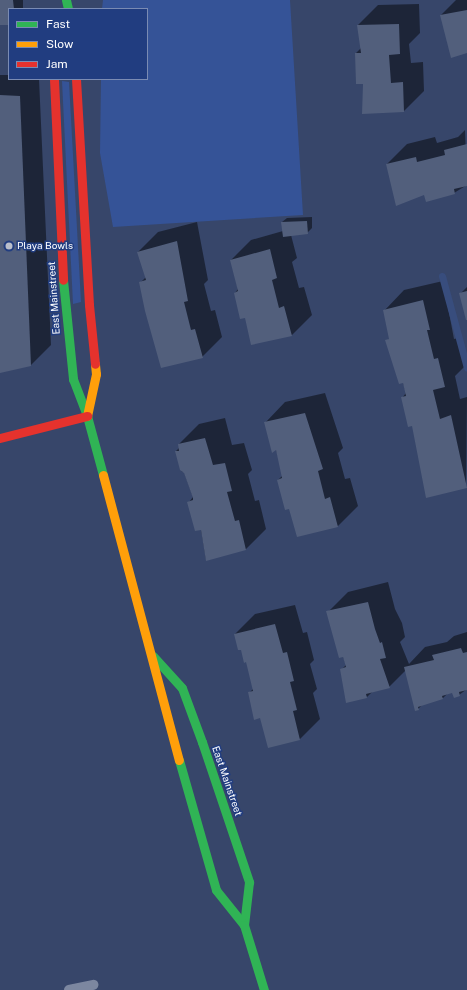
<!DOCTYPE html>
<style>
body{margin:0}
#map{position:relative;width:467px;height:990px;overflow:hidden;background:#37466a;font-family:"Public Sans",sans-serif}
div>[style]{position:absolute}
.green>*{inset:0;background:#355397}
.shadow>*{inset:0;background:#0007}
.stream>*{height:7px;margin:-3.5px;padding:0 3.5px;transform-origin:3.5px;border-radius:3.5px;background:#384d7d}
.building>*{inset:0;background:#525f7c}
.lane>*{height:10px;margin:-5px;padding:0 5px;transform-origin:5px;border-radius:5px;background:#7c87a0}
.fast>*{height:9px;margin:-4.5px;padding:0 4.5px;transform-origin:4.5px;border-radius:4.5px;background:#30b455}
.slow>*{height:9px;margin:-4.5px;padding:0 4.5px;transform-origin:4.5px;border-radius:4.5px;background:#ff9f0a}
.jam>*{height:9px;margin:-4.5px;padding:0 4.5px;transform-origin:4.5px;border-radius:4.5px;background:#e5322d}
.dots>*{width:11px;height:11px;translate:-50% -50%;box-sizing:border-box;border:2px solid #213d80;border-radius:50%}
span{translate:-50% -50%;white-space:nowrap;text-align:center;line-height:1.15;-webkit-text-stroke:3px #213d80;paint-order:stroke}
.poi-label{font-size:10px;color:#fff}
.left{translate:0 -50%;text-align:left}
.street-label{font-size:10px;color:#fff}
.legend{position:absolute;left:8px;top:8px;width:140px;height:72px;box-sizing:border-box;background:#213d80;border:1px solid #7a8bb3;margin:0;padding:5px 7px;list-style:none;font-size:12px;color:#fff}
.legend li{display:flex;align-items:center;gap:8px;height:20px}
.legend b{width:20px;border:1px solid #7a8bb3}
</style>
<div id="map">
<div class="green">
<div style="clip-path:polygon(103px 0,290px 0,303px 215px,113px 227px,100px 153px,101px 79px,147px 79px,147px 9px,102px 9px)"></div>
<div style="clip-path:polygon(62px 81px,69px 82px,81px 302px,73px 304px)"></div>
</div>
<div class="shadow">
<div style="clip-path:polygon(0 0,23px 0,23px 9px,9px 9px,9px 24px,0 24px)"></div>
<div style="clip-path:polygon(456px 0,467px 0,467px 52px,441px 15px)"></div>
<div style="clip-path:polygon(419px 4px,420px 33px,409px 44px,411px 63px,423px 62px,424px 91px,404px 111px,364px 83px,356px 53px,362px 47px,358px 25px,378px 5px)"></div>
<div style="clip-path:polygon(0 75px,9px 75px,9px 79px,39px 79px,51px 345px,31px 365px,0 372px)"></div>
<div style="clip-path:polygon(465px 130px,467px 185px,454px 193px,425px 194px,387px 164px,407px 144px,435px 137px,437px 143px,458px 137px)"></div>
<div style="clip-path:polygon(312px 217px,312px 228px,307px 233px,291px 235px,297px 258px,292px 262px,299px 288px,304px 287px,312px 315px,292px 335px,245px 317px,235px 293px,238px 289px,231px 260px,251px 240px,283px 231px,282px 222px,287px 218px)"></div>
<div style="clip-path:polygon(197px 222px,208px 280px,204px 284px,211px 311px,215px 310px,222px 337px,202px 357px,141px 282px,146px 277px,138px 252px,158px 232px)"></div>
<div style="clip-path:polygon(443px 281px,454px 339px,458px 338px,464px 367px,455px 376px,460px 399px,467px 397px,466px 487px,413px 424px,402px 398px,406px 393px,403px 382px,387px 341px,390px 338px,384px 311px,404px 290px)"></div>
<div style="clip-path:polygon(467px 287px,467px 318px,461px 293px)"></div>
<div style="clip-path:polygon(325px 393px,343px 448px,338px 453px,345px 479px,350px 478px,358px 506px,338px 526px,290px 507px,278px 480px,283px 475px,276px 449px,265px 423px,285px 402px)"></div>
<div style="clip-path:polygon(225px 418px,232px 445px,244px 443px,252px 470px,248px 474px,255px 501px,259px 500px,266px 529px,246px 549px,206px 559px,201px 529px,189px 502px,193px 497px,184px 472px,182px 472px,176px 451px,179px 448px,179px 444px,199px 424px)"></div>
<div style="clip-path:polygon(388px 582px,395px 609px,402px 623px,405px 637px,400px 642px,409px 664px,425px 647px,447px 642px,454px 636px,467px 632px,467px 689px,459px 695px,453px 691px,448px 693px,443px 698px,423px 704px,418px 709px,406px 670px,389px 687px,373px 691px,367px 697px,341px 670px,346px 665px,328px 612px,348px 592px)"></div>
<div style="clip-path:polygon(295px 605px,303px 633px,307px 632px,314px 660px,310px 664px,317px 689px,313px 693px,320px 719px,300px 739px,261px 717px,249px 693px,254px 688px,247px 661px,235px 634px,255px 614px)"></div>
</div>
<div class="stream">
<div style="left:442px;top:276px;width:95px;rotate:74.8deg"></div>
</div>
<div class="building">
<div style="clip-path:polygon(0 0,13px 0,14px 9px,9px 9px,9px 25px,0 25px)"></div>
<div style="clip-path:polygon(467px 10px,467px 53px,451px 58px,440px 15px)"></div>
<div style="clip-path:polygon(399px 24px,400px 54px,389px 55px,391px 83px,403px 82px,404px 112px,362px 114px,363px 84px,356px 84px,355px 53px,361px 53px,357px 25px)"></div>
<div style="clip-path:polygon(0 95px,20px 96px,31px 366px,0 373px)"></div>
<div style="clip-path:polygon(467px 144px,467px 186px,454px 189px,455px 194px,426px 202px,424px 195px,396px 206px,386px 164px,416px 157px,417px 162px,445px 155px,444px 150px)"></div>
<div style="clip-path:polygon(307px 221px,308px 234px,283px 237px,281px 222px)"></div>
<div style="clip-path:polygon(177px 241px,188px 301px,184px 302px,191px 330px,195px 329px,203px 358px,161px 368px,145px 311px,139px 282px,146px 280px,137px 252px)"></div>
<div style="clip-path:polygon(270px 249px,277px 278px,272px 280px,279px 308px,284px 306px,292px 336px,251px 345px,245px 318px,240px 319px,234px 293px,238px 291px,230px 260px)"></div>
<div style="clip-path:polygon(467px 291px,467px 320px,466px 320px,459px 293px)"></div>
<div style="clip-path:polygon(423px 300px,430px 330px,427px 330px,434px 359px,438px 358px,445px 387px,433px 390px,440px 419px,451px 415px,467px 488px,426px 498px,412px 426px,408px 427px,401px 397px,406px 396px,403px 383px,399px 384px,385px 340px,389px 339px,383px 310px)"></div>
<div style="clip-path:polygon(305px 413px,323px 469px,318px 471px,325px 499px,330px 497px,338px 527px,297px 537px,289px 509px,285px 510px,277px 480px,282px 478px,276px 450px,272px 453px,264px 422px)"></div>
<div style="clip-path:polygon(205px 438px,213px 465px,225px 463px,232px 491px,227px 492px,235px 521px,239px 520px,246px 550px,206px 561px,201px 530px,195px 531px,187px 502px,193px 500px,193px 498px,184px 473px,180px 470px,175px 451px,179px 451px,178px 444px)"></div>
<div style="clip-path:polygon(368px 602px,375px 629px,380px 643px,382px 642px,386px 658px,380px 659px,390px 688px,366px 694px,367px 698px,346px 703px,340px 669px,346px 667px,343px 657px,339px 658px,326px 611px)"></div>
<div style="clip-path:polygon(275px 624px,283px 653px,287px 652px,294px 681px,290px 682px,297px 710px,293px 711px,300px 740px,268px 748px,260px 718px,254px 720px,248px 692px,253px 691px,247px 666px,246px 662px,244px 663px,241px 650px,238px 650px,234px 634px)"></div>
<div style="clip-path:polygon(461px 648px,463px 653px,467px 652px,467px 690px,459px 692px,460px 696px,454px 698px,452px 693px,442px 696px,443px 699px,418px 707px,419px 710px,415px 711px,404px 667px,434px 660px,432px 655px)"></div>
</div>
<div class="lane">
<div style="left:69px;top:990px;width:25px;rotate:-12deg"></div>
</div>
<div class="fast">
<div style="left:66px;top:0;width:9px;rotate:77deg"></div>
<div style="left:63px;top:280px;width:100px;rotate:84.2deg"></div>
<div style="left:73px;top:379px;width:40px;rotate:69deg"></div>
<div style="left:87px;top:416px;width:61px;rotate:74.8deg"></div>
<div style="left:153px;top:656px;width:43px;rotate:47.8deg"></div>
<div style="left:182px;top:688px;width:58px;rotate:69.7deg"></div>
<div style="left:202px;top:742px;width:148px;rotate:71.4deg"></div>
<div style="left:249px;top:882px;width:43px;rotate:96.6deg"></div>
<div style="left:179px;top:760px;width:135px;rotate:74.1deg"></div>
<div style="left:216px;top:890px;width:45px;rotate:51.3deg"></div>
<div style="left:244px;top:925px;width:68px;rotate:72.9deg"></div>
</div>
<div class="slow">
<div style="left:87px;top:416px;width:43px;rotate:-77.9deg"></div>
<div style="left:96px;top:374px;width:10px;rotate:-96deg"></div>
<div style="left:103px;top:475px;width:295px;rotate:75.1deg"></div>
</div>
<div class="jam">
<div style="left:54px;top:79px;width:201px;rotate:87.4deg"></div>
<div style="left:76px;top:79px;width:226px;rotate:86.7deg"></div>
<div style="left:89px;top:305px;width:59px;rotate:84.2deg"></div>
<div style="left:0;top:438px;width:90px;rotate:-14.2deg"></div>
</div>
<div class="dots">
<div style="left:9px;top:246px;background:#b9becb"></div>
</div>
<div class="poi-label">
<span class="left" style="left:17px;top:246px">Playa Bowls</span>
</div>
<div class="street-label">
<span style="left:54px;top:298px;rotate:-94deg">East Mainstreet</span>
<span style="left:227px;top:781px;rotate:71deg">East Mainstreet</span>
</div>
<ul class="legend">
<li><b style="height:5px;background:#30b455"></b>Fast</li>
<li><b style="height:5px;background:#ff9f0a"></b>Slow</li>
<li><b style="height:5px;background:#e5322d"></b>Jam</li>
</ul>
</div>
